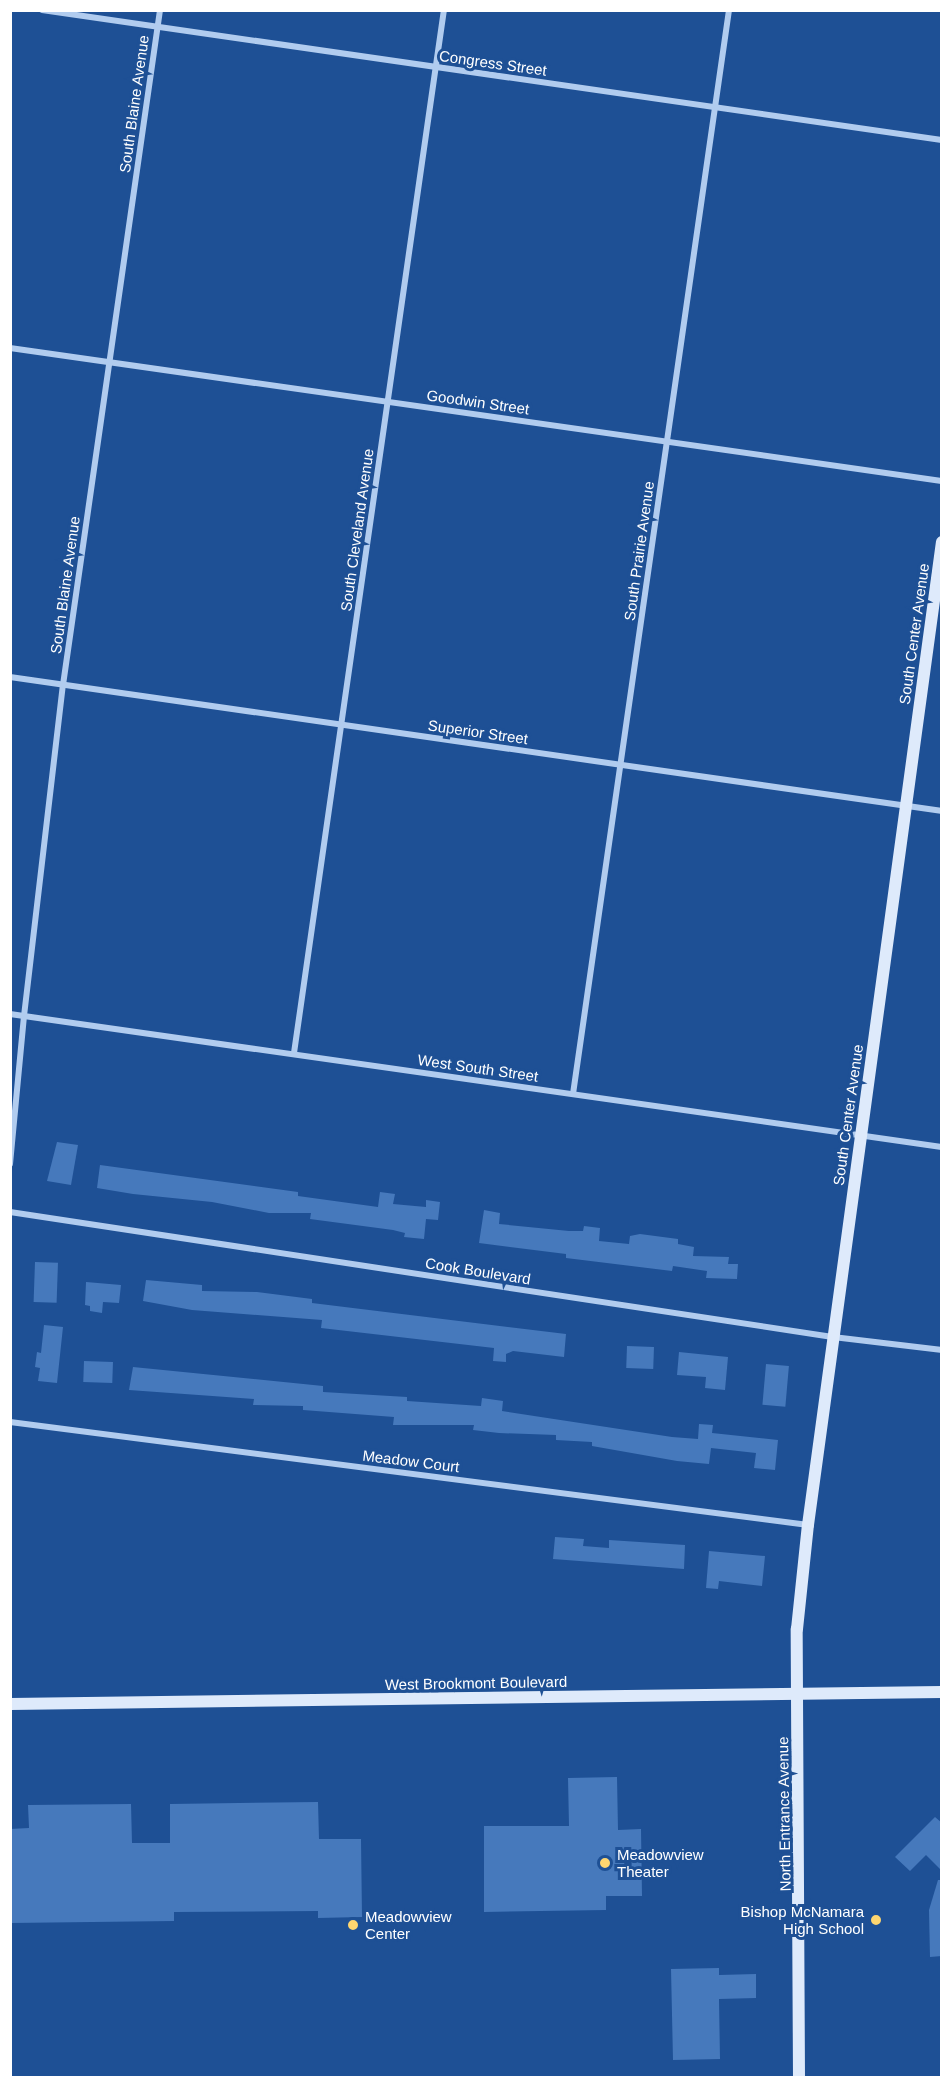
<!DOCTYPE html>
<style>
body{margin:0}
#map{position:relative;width:952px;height:2088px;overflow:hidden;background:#1e5095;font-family:Helvetica,sans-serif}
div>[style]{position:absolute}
.building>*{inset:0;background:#4679bc;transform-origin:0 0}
.street>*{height:6px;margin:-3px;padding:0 3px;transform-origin:3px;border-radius:3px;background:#b1ccef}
.secondary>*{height:12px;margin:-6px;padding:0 6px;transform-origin:6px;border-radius:6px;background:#deeafb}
.dots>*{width:16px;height:16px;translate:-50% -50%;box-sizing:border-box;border:3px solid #1e5095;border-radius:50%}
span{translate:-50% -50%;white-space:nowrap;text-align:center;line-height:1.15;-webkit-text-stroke:6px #1e5095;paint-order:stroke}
.street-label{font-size:15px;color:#fff}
.poi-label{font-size:15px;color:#fff}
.left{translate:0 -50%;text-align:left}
.right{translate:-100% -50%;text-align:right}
.frame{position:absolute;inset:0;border:12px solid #fff;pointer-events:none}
</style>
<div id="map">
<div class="building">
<div style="clip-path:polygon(57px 1142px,78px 1145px,71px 1185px,47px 1181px)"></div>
<div style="clip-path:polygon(100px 1165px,298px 1192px,298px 1196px,378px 1207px,380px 1192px,395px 1194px,393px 1204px,426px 1207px,426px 1200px,440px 1202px,438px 1220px,426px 1219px,424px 1239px,404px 1237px,405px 1233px,393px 1230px,310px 1219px,311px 1213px,269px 1213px,212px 1202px,133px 1194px,97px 1188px)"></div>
<div style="clip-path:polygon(484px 1210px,500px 1213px,499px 1224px,569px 1231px,583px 1231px,584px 1226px,600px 1228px,599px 1241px,629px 1244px,630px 1236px,640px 1234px,678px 1239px,678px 1244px,694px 1247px,693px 1256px,729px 1257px,728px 1264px,738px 1264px,737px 1279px,706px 1278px,707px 1271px,673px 1266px,672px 1271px,566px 1258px,566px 1254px,479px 1243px)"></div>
<div style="left:35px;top:1262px;width:23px;height:40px;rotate:2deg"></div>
<div style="clip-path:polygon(146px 1280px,202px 1285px,202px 1291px,257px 1292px,312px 1299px,312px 1303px,566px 1334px,564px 1357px,513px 1351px,506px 1354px,506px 1362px,493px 1361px,494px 1348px,321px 1328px,322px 1320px,192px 1310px,143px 1301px)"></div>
<div style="clip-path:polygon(86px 1282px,121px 1285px,119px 1303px,103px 1302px,102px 1313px,90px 1311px,90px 1306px,85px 1305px)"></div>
<div style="clip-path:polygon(44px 1325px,63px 1327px,57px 1383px,38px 1381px,40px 1368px,35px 1367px,37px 1352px,41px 1353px)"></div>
<div style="left:627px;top:1346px;width:27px;height:22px;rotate:2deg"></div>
<div style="clip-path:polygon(679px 1352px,728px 1357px,725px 1390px,705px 1388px,706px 1377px,677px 1375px)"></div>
<div style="left:84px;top:1361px;width:29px;height:21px;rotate:2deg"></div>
<div style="left:766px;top:1364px;width:23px;height:41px;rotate:5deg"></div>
<div style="clip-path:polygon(133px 1367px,323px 1386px,323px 1392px,407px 1397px,407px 1401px,481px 1406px,482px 1398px,503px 1401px,502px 1411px,672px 1437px,698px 1439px,699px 1424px,713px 1425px,712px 1433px,778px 1440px,775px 1470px,754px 1468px,756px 1453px,711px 1448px,709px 1464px,677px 1461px,592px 1446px,592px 1442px,556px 1440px,556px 1435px,499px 1433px,473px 1430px,474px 1425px,393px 1425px,394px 1417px,303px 1410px,303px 1406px,253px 1405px,254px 1399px,129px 1390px)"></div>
<div style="clip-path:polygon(555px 1537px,584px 1539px,583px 1546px,609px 1548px,609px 1540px,685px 1545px,684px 1569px,553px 1559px)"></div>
<div style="clip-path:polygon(709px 1551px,765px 1556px,762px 1586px,719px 1581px,718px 1589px,706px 1588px)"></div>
<div style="clip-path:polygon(617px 1777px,618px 1830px,641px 1829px,642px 1896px,606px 1896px,606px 1910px,484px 1912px,484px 1826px,569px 1826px,568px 1778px)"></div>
<div style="clip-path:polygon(318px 1802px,319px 1839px,361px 1839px,362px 1917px,318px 1918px,318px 1911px,174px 1912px,174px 1921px,10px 1923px,10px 1829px,29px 1828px,28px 1805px,131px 1804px,132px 1843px,170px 1843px,170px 1804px)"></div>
<div style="clip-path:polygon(935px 1817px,942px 1823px,942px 1871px,926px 1855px,910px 1871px,895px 1857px)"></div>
<div style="clip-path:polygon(938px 1880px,942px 1880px,942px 1956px,930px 1957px,929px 1910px)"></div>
<div style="clip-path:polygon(719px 1968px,719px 1975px,756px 1974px,756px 1998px,719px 1999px,720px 2059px,673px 2060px,671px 1969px)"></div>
</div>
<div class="street">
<div style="left:42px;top:10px;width:909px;rotate:8.22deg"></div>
<div style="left:10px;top:348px;width:941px;rotate:8.12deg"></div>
<div style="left:10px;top:677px;width:942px;rotate:8.18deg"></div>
<div style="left:10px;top:1014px;width:941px;rotate:8.12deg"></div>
<div style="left:294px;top:1053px;width:1054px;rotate:-81.82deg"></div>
<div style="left:573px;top:1094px;width:1095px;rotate:-81.81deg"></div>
<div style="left:10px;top:1164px;width:149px;rotate:-84.6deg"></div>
<div style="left:24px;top:1016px;width:333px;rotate:-83.3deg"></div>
<div style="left:63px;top:685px;width:682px;rotate:-81.82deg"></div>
<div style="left:10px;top:1212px;width:832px;rotate:8.64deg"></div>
<div style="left:833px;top:1337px;width:110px;rotate:6.8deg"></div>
<div style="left:10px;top:1422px;width:805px;rotate:7.35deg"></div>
</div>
<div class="secondary">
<div style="left:10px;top:1704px;width:932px;rotate:-0.74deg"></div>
<div style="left:799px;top:2078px;width:449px;rotate:-90.3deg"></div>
<div style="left:797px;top:1629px;width:105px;rotate:-84deg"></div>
<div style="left:808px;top:1525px;width:992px;rotate:-82.24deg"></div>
</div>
<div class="dots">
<div style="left:605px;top:1863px;background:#fed670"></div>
<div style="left:876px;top:1920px;background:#fed670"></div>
<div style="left:353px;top:1925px;background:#fed670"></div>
</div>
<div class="street-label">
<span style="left:493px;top:63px;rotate:8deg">Congress Street</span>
<span style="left:134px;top:104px;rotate:-82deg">South Blaine Avenue</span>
<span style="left:478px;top:402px;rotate:8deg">Goodwin Street</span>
<span style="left:357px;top:530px;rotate:-82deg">South Cleveland Avenue</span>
<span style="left:639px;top:551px;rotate:-82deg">South Prairie Avenue</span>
<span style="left:65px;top:585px;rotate:-82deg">South Blaine Avenue</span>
<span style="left:914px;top:634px;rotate:-82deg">South Center Avenue</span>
<span style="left:478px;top:732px;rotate:8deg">Superior Street</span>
<span style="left:478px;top:1068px;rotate:8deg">West South Street</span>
<span style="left:848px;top:1115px;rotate:-82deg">South Center Avenue</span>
<span style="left:478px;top:1271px;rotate:9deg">Cook Boulevard</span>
<span style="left:411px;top:1461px;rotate:7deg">Meadow Court</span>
<span style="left:476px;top:1683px;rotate:-1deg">West Brookmont Boulevard</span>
<span style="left:784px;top:1814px;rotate:-91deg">North Entrance Avenue</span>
</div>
<div class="poi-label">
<span class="left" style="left:617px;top:1863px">Meadowview<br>Theater</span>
<span class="right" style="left:864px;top:1920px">Bishop McNamara<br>High School</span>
<span class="left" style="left:365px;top:1925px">Meadowview<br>Center</span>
</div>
<div class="frame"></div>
</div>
